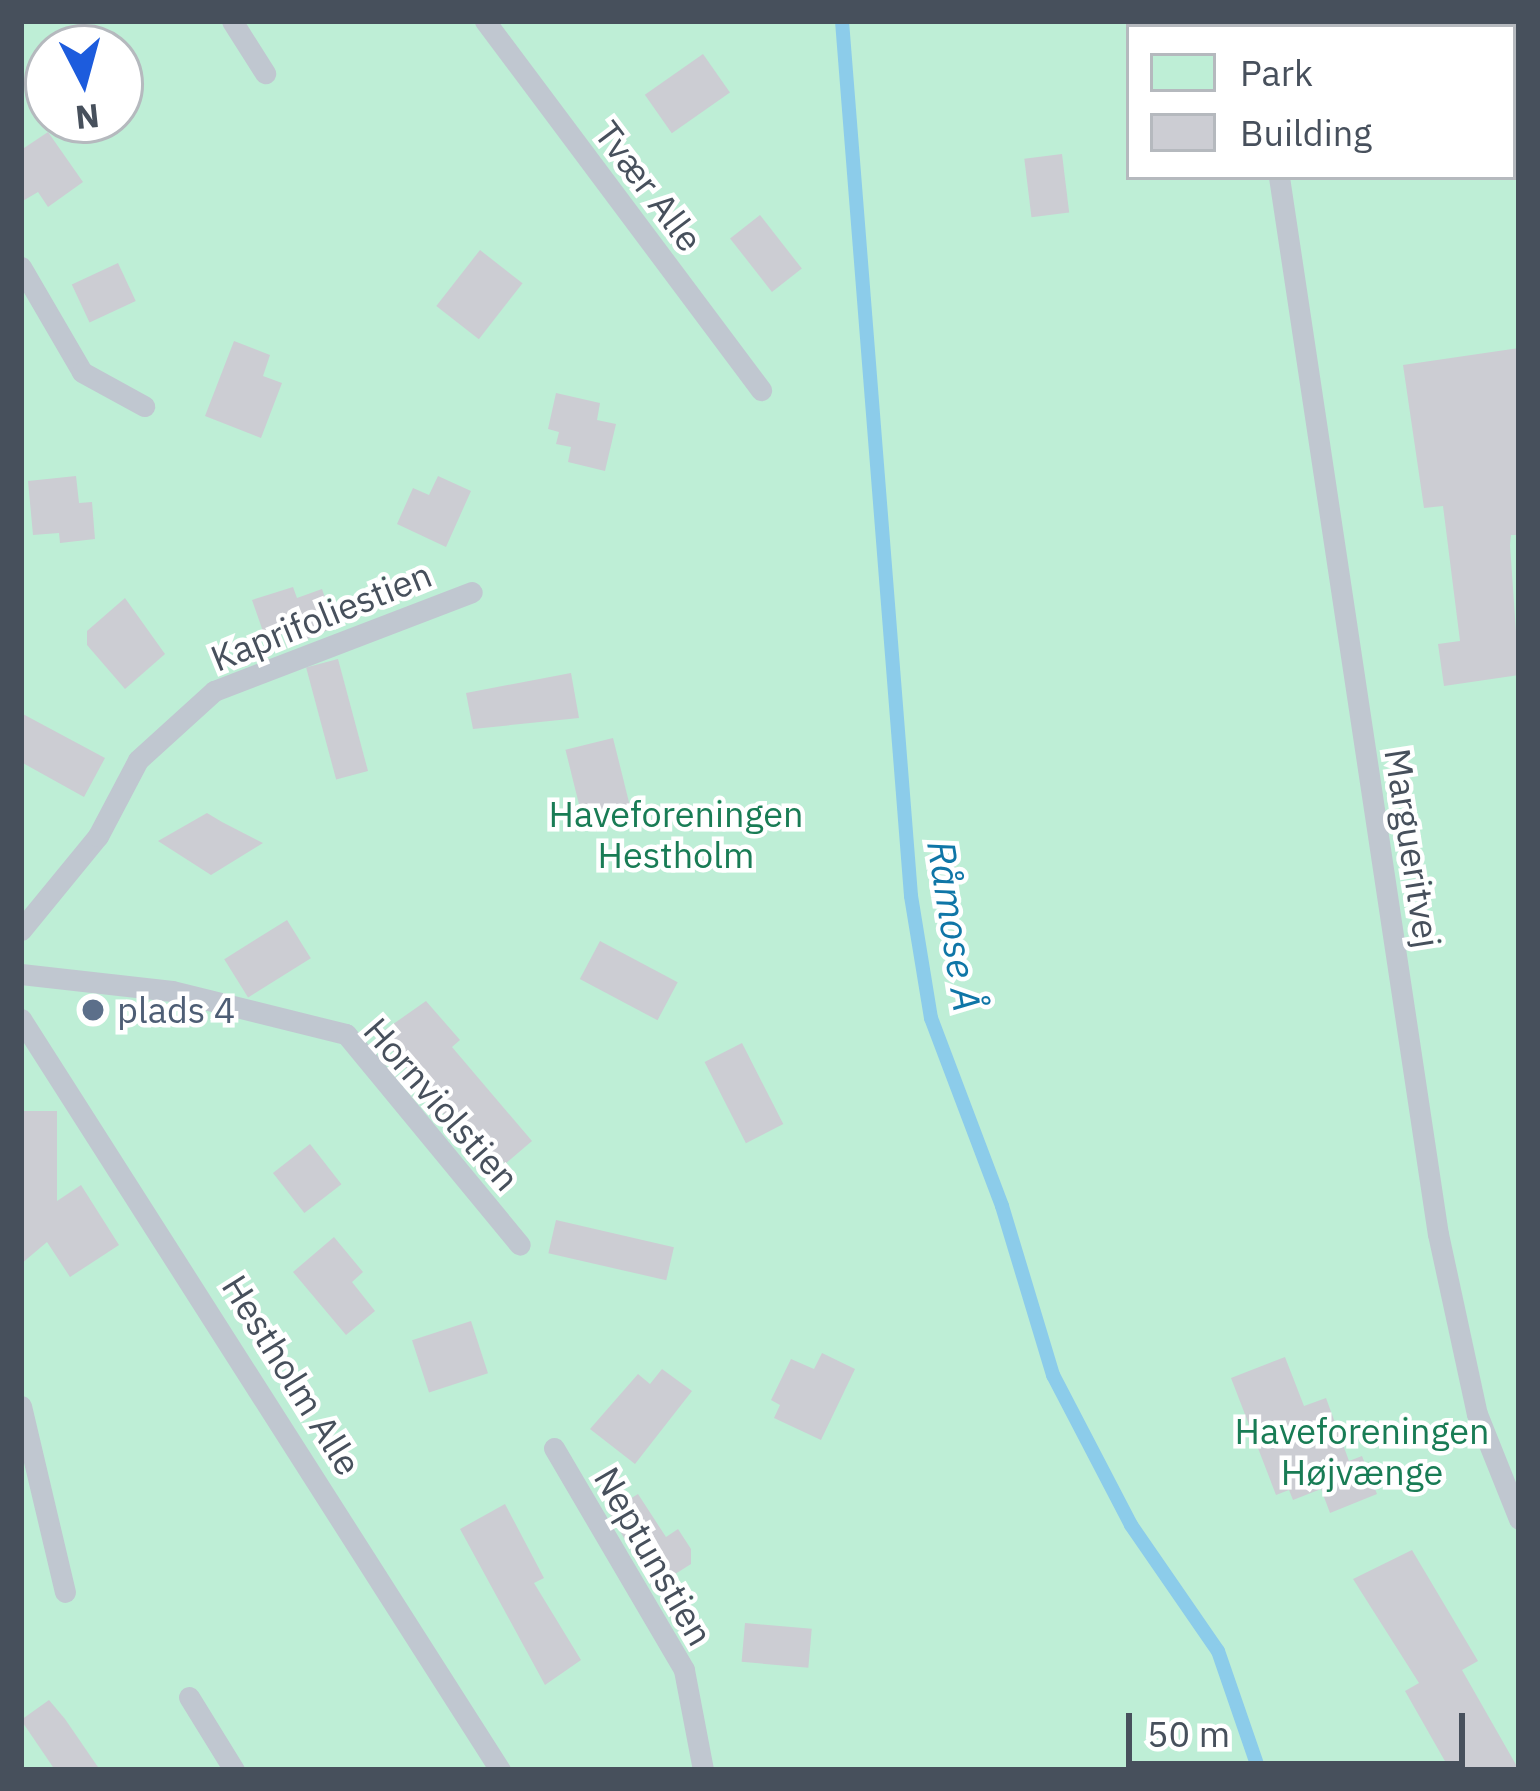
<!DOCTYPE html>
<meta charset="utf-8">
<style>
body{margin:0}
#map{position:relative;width:1540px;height:1791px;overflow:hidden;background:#f1efef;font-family:"IBM Plex Sans",sans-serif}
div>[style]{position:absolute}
.green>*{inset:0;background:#beeed6}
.stream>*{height:14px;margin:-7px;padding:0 7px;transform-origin:7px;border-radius:7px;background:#8cccea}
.building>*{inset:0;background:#cccdd3;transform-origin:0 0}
.service>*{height:21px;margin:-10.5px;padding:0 10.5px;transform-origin:10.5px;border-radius:10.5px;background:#c0c7d0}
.dots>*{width:33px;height:33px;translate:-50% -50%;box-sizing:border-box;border:6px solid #fff;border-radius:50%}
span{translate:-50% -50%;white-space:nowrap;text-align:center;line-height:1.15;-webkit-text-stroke:9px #fff;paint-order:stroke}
.street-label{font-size:36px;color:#47505c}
.park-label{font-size:36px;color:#197c55}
.service-label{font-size:36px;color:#4e5e75}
.left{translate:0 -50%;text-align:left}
.water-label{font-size:39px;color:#0f76a7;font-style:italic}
.frame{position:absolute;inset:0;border:24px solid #47505c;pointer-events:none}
.legend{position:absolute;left:1126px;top:24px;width:390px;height:156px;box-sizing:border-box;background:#fff;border:3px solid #b5b9be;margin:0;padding:15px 21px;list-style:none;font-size:36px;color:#47505c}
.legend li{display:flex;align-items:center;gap:24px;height:60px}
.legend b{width:60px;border:3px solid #b5b9be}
.north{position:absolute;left:24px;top:24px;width:120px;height:120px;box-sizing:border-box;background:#fff;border:3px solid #b5b9be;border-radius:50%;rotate:174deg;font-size:33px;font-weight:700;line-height:48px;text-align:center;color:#47505c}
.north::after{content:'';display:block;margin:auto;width:42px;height:54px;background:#1d5cdd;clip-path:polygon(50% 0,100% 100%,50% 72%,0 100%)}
.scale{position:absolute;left:1126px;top:1713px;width:339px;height:54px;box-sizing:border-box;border:6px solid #47505c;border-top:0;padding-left:15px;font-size:36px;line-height:42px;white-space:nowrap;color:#47505c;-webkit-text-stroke:9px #fff;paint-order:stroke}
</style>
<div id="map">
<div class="green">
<div style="clip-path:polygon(evenodd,21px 21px,1519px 21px,1519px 1770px,21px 1770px,21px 21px,1129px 27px,1513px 27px,1513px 177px,1129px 177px,1129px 27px,21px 21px,48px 48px,120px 48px,120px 120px,48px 120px,48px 48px)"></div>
</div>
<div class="stream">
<div style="left:842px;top:21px;width:878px;rotate:85.49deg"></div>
<div style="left:911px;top:896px;width:124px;rotate:80.7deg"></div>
<div style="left:931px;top:1018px;width:201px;rotate:69.3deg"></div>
<div style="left:1002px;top:1206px;width:177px;rotate:73.2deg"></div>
<div style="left:1053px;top:1375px;width:169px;rotate:62.5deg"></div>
<div style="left:1131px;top:1525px;width:153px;rotate:55.4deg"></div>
<div style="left:1218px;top:1651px;width:126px;rotate:71deg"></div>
</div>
<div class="building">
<div style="left:703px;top:54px;width:47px;height:71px;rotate:55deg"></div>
<div style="clip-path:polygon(48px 132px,83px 182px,48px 207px,38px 192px,21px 202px,21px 150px)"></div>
<div style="left:1062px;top:154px;width:59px;height:38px;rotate:83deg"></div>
<div style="left:760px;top:215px;width:68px;height:38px;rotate:52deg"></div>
<div style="left:480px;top:250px;width:54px;height:71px;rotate:38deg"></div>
<div style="left:118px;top:263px;width:42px;height:51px;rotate:65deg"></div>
<div style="clip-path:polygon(234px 341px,270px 355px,263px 376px,282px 383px,261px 438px,205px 416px)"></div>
<div style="clip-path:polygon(1519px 348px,1519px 535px,1511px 535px,1510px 545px,1519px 675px,1444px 686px,1438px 644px,1460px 641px,1443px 506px,1424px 508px,1403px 365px)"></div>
<div style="clip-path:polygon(556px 393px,600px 403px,597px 420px,616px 424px,605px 471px,568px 462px,571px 447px,556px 444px,559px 432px,548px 429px)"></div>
<div style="clip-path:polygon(76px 476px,79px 503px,92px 502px,95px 539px,60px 543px,59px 533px,33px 535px,28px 481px)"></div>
<div style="clip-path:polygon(438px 476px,471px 491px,446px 547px,397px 524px,413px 488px,429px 495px)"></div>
<div style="clip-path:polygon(293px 587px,297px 598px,322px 589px,335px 627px,298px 643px,286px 645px,283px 634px,266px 640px,252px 600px)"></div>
<div style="clip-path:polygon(125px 598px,165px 654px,125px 689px,87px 645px,87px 631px)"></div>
<div style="left:338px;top:659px;width:116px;height:33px;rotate:75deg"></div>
<div style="clip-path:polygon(571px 673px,579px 718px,473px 729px,466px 693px)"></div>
<div style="clip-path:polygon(21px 713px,105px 758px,84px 797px,21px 762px)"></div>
<div style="left:613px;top:738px;width:83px;height:49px;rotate:76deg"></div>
<div style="clip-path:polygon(207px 813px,222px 822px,263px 843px,211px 875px,158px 841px)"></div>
<div style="left:287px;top:920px;width:45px;height:74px;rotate:58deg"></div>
<div style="left:600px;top:941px;width:88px;height:43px;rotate:28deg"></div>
<div style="clip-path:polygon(426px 1001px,460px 1040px,452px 1047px,532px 1141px,505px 1164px,499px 1157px,487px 1168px,379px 1034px)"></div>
<div style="left:742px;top:1043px;width:91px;height:42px;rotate:63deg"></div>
<div style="clip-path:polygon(21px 1111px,57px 1111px,57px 1201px,81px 1185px,119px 1245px,70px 1277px,47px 1242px,21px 1264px)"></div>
<div style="left:310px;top:1144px;width:51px;height:47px;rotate:52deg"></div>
<div style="left:556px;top:1220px;width:121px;height:34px;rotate:13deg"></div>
<div style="clip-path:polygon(334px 1237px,363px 1272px,352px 1282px,375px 1311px,346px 1335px,293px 1272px)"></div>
<div style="left:471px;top:1321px;width:55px;height:62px;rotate:72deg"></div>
<div style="clip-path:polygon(822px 1353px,855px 1369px,821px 1440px,774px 1418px,780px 1405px,771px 1400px,791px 1359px,814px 1369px)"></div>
<div style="clip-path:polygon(1285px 1357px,1304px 1406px,1326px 1398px,1349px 1461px,1362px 1456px,1377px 1494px,1330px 1513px,1321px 1489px,1293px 1500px,1289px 1490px,1276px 1495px,1231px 1378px)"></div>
<div style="clip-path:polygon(662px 1369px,692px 1391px,635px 1464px,590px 1429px,638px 1374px,650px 1384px)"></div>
<div style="clip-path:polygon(638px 1494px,666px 1537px,678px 1529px,691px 1549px,691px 1564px,653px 1588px,609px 1512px)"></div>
<div style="clip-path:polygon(505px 1504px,544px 1578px,534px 1583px,581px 1660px,545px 1685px,460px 1529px)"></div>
<div style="clip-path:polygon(1412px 1550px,1478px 1661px,1462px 1670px,1519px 1770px,1450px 1770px,1405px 1691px,1419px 1683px,1353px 1579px)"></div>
<div style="left:745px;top:1623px;width:67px;height:39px;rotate:5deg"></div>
<div style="clip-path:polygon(49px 1700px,65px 1719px,100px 1770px,55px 1770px,21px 1720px)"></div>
</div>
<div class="service">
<div style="left:232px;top:21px;width:62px;rotate:57.6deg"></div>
<div style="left:485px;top:21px;width:461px;rotate:53.2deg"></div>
<div style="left:1257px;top:21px;width:6px;rotate:81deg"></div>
<div style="left:1279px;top:177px;width:1069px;rotate:81.45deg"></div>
<div style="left:1438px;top:1234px;width:184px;rotate:77.8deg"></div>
<div style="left:1477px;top:1414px;width:113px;rotate:68.2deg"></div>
<div style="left:21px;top:267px;width:121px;rotate:59.8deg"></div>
<div style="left:82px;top:372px;width:71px;rotate:28.7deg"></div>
<div style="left:21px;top:930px;width:122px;rotate:-50.7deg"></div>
<div style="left:98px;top:836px;width:86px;rotate:-62.2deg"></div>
<div style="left:138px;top:760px;width:103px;rotate:-42.2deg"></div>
<div style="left:214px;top:691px;width:276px;rotate:-21deg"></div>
<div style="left:21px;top:974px;width:152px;rotate:6.4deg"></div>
<div style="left:172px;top:991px;width:179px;rotate:13.9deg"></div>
<div style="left:346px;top:1034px;width:273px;rotate:50.5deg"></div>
<div style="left:21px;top:1019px;width:891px;rotate:57.47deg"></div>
<div style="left:21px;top:1406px;width:191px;rotate:76.7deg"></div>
<div style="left:554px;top:1448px;width:257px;rotate:59.6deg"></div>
<div style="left:684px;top:1670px;width:102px;rotate:79.2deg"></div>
<div style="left:189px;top:1697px;width:86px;rotate:58.3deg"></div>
</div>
<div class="dots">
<div style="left:93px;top:1010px;background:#5c6f8a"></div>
</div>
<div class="street-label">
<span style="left:649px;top:186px;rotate:53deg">Tvær Alle</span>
<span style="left:321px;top:616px;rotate:-22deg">Kaprifoliestien</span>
<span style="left:1413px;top:848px;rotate:81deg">Margueritvej</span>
<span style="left:442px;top:1104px;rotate:49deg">Hornviolstien</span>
<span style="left:292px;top:1375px;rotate:58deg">Hestholm Alle</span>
<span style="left:654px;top:1556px;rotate:60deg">Neptunstien</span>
</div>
<div class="park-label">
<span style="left:676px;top:834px">Haveforeningen<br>Hestholm</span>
<span style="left:1362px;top:1451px">Haveforeningen<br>Højvænge</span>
</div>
<div class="service-label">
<span class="left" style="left:117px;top:1010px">plads 4</span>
</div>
<div class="water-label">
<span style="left:954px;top:926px;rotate:81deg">Råmose Å</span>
</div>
<div class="frame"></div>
<ul class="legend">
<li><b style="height:33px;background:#beeed6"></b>Park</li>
<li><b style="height:33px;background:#cccdd3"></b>Building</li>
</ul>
<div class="north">N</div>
<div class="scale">50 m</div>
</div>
